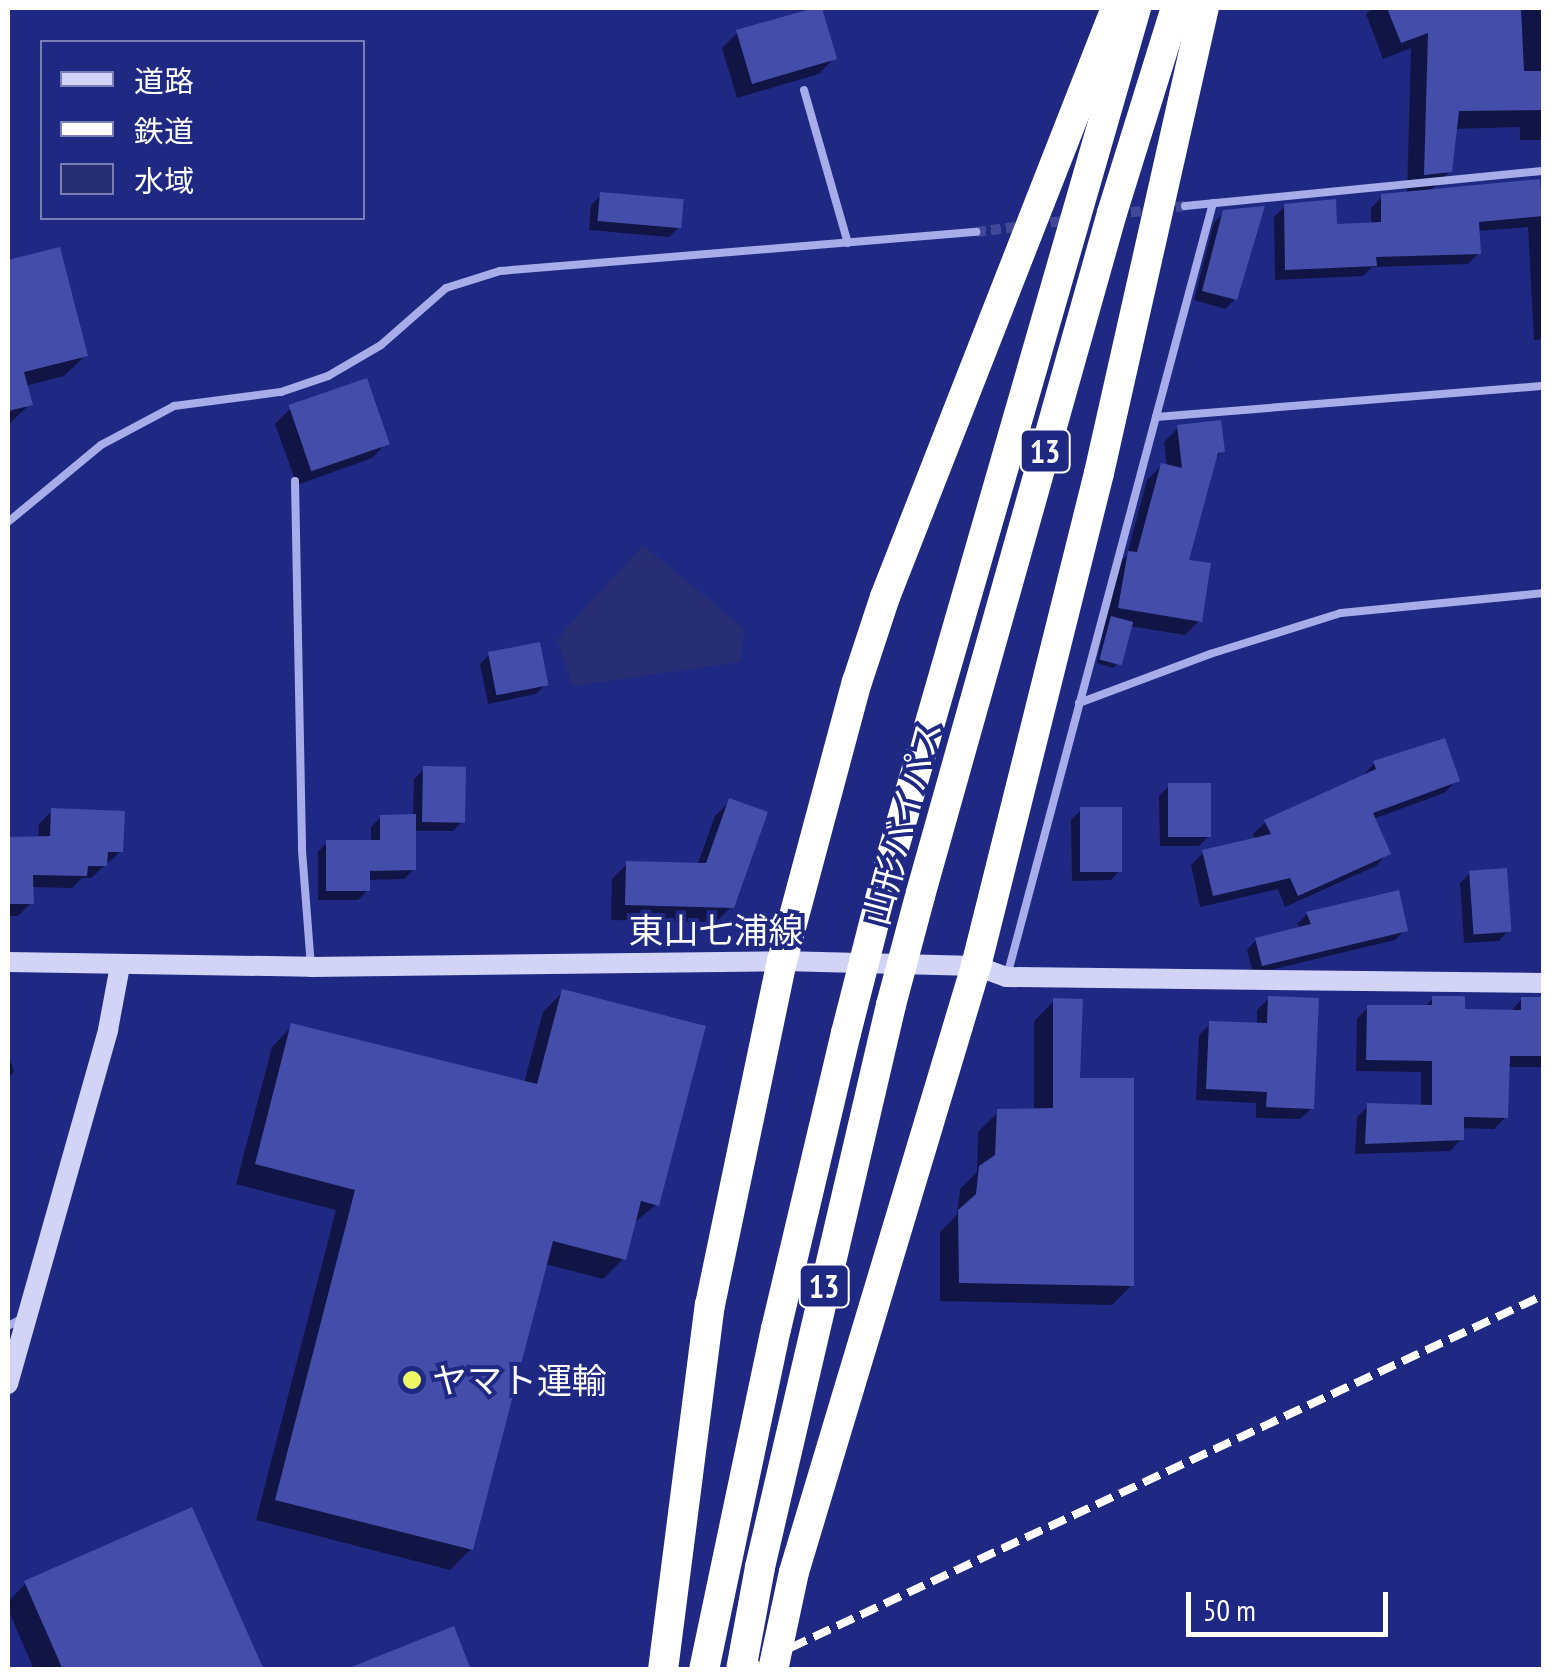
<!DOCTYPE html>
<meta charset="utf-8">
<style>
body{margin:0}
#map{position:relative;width:1551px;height:1677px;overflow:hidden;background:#1f2883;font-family:"PT Sans Narrow","Noto Sans JP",sans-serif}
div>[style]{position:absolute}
.water>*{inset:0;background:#282e73}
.shadow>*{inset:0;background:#0007}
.building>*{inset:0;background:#444eaa;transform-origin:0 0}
.street-tunnel>*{height:10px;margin-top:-5px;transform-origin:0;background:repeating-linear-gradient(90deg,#414896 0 10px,transparent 0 15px)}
.lane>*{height:8px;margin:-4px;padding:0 4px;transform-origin:4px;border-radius:4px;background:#a6ade9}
.secondary>*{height:20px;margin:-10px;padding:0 10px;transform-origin:10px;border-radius:10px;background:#d1d4f7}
.highway>*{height:30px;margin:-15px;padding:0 15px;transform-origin:15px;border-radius:15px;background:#fff}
.rail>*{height:8px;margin-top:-4px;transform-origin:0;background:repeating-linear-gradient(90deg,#fff 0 18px,transparent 0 26px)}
.highway-bridge>*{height:30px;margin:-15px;padding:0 15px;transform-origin:15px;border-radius:15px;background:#fff}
.dots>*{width:28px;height:28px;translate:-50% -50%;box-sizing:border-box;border:5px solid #1f2883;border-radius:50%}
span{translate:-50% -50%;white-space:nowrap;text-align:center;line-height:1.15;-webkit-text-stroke:8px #1f2883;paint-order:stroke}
.shield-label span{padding:2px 8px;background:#1f2883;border:2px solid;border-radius:8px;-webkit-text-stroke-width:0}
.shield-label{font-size:32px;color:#fff;font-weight:700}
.street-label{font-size:35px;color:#fff}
.poi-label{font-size:35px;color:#fff}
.left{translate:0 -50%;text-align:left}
.frame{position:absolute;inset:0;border:10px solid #fff;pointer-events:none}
.legend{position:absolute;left:40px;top:40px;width:325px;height:180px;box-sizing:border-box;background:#1f2883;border:2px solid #797eb5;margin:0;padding:12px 18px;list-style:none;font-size:30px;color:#fff}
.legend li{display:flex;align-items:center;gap:20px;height:50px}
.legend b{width:50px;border:2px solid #797eb5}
.scale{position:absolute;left:1186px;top:1592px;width:202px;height:45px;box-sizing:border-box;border:5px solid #fff;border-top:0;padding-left:12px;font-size:30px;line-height:35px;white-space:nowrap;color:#fff;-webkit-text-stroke:8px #1f2883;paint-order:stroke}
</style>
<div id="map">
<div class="water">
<div style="clip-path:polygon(643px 545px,745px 629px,740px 662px,573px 686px,557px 639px)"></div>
</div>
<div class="shadow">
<div style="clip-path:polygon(1373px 8px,1544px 8px,1544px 140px,1520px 140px,1520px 127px,1452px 129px,1450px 171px,1429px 192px,1544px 187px,1544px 339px,1534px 340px,1528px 227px,1477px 231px,1479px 253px,1468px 264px,1372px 267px,1363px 276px,1275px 280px,1274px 217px,1285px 206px,1334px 227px,1371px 225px,1371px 208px,1382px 197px,1407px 194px,1411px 48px,1383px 59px,1366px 14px)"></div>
<div style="clip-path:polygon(737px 33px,834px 58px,819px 74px,737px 98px,722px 48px)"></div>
<div style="clip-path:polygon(601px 195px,679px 227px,669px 237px,589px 230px,591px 205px)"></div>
<div style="clip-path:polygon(1225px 212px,1235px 299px,1225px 309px,1194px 300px,1214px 222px)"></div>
<div style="clip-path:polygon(15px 297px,85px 356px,64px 376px,25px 386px,30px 404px,8px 425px,8px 299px)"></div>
<div style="clip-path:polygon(290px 409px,387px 443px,372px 458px,297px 485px,275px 424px)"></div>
<div style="clip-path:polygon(1178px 428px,1222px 451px,1214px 460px,1186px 562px,1200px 620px,1185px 635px,1129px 626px,1117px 664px,1113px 668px,1097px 663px,1115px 568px,1127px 555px,1147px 480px,1161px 466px,1167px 467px,1164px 442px)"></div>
<div style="clip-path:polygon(490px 654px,545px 685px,536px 694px,488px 704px,480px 664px)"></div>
<div style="clip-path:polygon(1375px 763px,1457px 780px,1444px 793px,1373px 819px,1388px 853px,1376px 866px,1285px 907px,1278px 889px,1200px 907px,1191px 865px,1204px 852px,1255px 840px,1253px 834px,1266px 822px,1362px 776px)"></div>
<div style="clip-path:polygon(424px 769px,462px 822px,453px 831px,413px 831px,414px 869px,404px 879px,368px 880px,368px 890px,358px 900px,318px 900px,318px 852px,327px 842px,371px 842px,371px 827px,381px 817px,413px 817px,414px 779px)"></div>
<div style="clip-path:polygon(1169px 786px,1209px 836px,1199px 846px,1160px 846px,1159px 796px)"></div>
<div style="clip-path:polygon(730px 801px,732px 906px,716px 922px,611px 920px,612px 879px,627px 864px,697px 866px,715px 816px)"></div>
<div style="clip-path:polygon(1081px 810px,1120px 870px,1111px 880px,1072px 881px,1071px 820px)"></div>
<div style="clip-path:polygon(52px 811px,121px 851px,91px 878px,82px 878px,72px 888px,31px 887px,31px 903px,18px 916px,8px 916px,8px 840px,38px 839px,39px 824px)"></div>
<div style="clip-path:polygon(1470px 873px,1508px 931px,1499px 941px,1464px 943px,1460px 883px)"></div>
<div style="clip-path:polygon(1307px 914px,1405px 930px,1395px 940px,1253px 974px,1247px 950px,1256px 940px,1300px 929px,1297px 924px)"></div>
<div style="clip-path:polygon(563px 992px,656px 1205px,632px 1224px,623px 1259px,603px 1279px,545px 1264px,471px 1549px,450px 1570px,256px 1520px,336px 1210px,236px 1184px,272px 1047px,292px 1026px,524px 1083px,543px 1012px)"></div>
<div style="clip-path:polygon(1269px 998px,1312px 1108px,1300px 1119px,1256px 1118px,1256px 1103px,1196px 1100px,1199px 1035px,1210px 1024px,1257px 1025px,1257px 1010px)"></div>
<div style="clip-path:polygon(1433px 998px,1462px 1011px,1511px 1011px,1522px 999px,1544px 999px,1544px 1067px,1507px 1067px,1506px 1117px,1494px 1129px,1461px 1128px,1461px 1139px,1450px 1151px,1355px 1154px,1357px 1117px,1368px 1106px,1421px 1107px,1421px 1072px,1356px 1071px,1357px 1019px,1368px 1007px,1424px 1008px)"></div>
<div style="clip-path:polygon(1054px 1001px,1132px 1285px,1112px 1305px,940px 1301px,940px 1232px,957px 1215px,960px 1189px,977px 1172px,978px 1132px,998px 1112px,1034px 1111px,1034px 1021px)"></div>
<div style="clip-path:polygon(8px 1054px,14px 1072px,8px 1079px)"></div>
<div style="clip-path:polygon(26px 1583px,261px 1670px,34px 1670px,8px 1609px,8px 1602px)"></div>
</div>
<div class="building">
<div style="clip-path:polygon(814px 8px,822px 8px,837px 59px,752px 84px,736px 30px)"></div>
<div style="clip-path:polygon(1387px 8px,1521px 8px,1524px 71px,1544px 71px,1544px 110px,1459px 111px,1452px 172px,1424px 175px,1428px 33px,1401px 43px)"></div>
<div style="clip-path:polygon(1540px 179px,1543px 216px,1479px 222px,1481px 254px,1376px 257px,1377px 266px,1285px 270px,1284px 204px,1336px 199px,1337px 224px,1381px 222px,1381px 194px)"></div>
<div style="left:600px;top:192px;width:84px;height:29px;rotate:5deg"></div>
<div style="clip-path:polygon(1265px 206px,1237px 300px,1202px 291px,1223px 210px)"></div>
<div style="clip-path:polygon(60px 247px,88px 356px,24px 372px,33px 405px,8px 411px,8px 260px)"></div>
<div style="left:367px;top:378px;width:70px;height:83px;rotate:71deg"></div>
<div style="clip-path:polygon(1221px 420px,1225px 452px,1218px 453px,1189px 560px,1211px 563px,1202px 622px,1118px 608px,1128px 551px,1137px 552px,1161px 463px,1182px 468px,1177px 425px)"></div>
<div style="left:1111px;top:616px;width:23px;height:45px;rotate:15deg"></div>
<div style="left:540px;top:642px;width:44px;height:53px;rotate:79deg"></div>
<div style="clip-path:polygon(1445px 738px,1460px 781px,1373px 813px,1391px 854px,1298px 896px,1290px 878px,1213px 896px,1202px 850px,1271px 834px,1264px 820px,1376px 769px,1373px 761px)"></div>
<div style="left:423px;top:766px;width:43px;height:56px;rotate:1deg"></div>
<div style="left:1168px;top:783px;width:43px;height:54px"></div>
<div style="clip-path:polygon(729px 798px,768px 812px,734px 908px,625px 905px,626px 861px,706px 863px)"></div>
<div style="left:1080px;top:807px;width:42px;height:65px"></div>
<div style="clip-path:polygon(51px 808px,125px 811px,123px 852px,108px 852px,107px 866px,88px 866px,87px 876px,33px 875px,34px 904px,8px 904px,8px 837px,50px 836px)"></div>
<div style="clip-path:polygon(416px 814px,416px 870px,370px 871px,370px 891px,326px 891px,326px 840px,380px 840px,380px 815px)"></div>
<div style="left:1507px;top:868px;width:64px;height:38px;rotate:86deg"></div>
<div style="clip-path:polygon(1399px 890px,1408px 931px,1262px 966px,1255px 938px,1311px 924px,1306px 912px)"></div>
<div style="clip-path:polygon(562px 989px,706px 1026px,659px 1206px,641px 1201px,626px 1260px,553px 1241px,473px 1550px,275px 1500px,355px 1190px,255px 1164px,291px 1023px,537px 1084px)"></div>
<div style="clip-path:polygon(1268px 996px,1319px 998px,1314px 1109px,1266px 1107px,1267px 1092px,1206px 1089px,1209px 1021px,1267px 1023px)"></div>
<div style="clip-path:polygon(1432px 996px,1465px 996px,1465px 1009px,1521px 1010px,1521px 997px,1544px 997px,1544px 1056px,1510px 1056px,1508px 1118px,1464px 1117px,1464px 1140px,1365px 1144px,1367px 1103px,1432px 1105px,1432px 1061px,1366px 1060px,1367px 1005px,1432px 1005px)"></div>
<div style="clip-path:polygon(1053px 998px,1083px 999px,1080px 1078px,1134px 1078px,1134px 1286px,959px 1283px,958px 1210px,976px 1194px,979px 1166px,995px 1155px,997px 1109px,1053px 1108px)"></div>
<div style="clip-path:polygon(192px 1507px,264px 1670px,63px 1670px,24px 1581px)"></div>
<div style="clip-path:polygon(454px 1626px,471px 1670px,349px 1670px,349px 1668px)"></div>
</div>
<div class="street-tunnel">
<div style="left:1116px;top:214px;width:69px;rotate:-6.6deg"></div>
<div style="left:976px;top:232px;width:95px;rotate:-7.3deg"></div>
</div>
<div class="lane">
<div style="left:804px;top:90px;width:159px;rotate:74deg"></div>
<div style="left:1185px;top:206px;width:361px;rotate:-5.6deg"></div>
<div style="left:1156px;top:417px;width:389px;rotate:-4.6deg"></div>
<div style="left:295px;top:481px;width:369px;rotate:88.9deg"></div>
<div style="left:302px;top:850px;width:116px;rotate:85.6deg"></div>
<div style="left:8px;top:522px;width:121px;rotate:-39.6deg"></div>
<div style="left:101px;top:445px;width:83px;rotate:-28.1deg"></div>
<div style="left:174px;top:406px;width:108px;rotate:-7.5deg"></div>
<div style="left:281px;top:392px;width:50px;rotate:-18.8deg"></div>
<div style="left:328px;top:376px;width:61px;rotate:-30.3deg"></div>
<div style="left:381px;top:345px;width:86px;rotate:-41.2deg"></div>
<div style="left:446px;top:288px;width:57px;rotate:-17.5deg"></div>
<div style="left:500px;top:271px;width:478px;rotate:-4.7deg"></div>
<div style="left:1079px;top:703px;width:140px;rotate:-20.5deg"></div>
<div style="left:1210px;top:654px;width:137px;rotate:-17.4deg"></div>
<div style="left:1341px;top:613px;width:204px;rotate:-5.6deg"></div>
<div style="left:1007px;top:976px;width:800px;rotate:-75.08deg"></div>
<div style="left:8px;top:1326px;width:17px;rotate:-28deg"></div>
</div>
<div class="secondary">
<div style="left:8px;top:962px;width:303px;rotate:0.9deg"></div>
<div style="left:311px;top:967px;width:471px;rotate:-0.7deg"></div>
<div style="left:782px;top:961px;width:194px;rotate:1.5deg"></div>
<div style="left:976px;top:966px;width:32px;rotate:20deg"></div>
<div style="left:1006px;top:977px;width:538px;rotate:0.64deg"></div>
<div style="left:8px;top:1384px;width:368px;rotate:-74.2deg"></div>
<div style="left:108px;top:1030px;width:65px;rotate:-79.4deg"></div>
</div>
<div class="highway">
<div style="left:887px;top:872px;width:899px;rotate:-73.92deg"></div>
<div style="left:920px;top:896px;width:709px;rotate:-74.3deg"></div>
<div style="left:1112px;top:213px;width:215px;rotate:-72.7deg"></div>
<div style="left:794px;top:1572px;width:633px;rotate:-73.28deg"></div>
<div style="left:976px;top:966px;width:508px;rotate:-75.99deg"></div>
<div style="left:1099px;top:473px;width:477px;rotate:-77.3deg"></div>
<div style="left:663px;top:1670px;width:368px;rotate:-82.7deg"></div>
<div style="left:710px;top:1305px;width:351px;rotate:-78.2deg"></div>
<div style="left:782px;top:961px;width:289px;rotate:-75deg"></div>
<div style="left:857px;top:682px;width:89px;rotate:-71.8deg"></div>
<div style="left:885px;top:597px;width:633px;rotate:-68.59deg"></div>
<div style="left:704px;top:1670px;width:349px;rotate:-78.1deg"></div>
<div style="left:776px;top:1329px;width:304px;rotate:-76.7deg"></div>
<div style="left:741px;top:1670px;width:105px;rotate:-79.5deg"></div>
<div style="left:760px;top:1567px;width:577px;rotate:-76.88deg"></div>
</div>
<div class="rail">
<div style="left:743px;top:1670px;width:884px;rotate:-25.09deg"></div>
</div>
<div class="highway-bridge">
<div style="left:891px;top:1005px;width:113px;rotate:-75.1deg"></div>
<div style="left:846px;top:1033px;width:166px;rotate:-75.7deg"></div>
<div style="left:773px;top:1670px;width:100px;rotate:-77.9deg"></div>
</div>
<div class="dots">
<div style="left:412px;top:1380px;background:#eef766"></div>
</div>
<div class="shield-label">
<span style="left:1045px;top:451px">13</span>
<span style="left:824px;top:1286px">13</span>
</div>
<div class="street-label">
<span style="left:902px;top:823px;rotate:-75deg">山形バイパス</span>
<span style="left:716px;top:930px">東山七浦線</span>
</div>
<div class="poi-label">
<span class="left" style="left:432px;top:1380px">ヤマト運輸</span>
</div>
<div class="frame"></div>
<ul class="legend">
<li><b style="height:12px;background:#d1d4f7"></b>道路</li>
<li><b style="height:12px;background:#fff"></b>鉄道</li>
<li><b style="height:28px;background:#282e73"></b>水域</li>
</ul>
<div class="scale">50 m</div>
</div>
